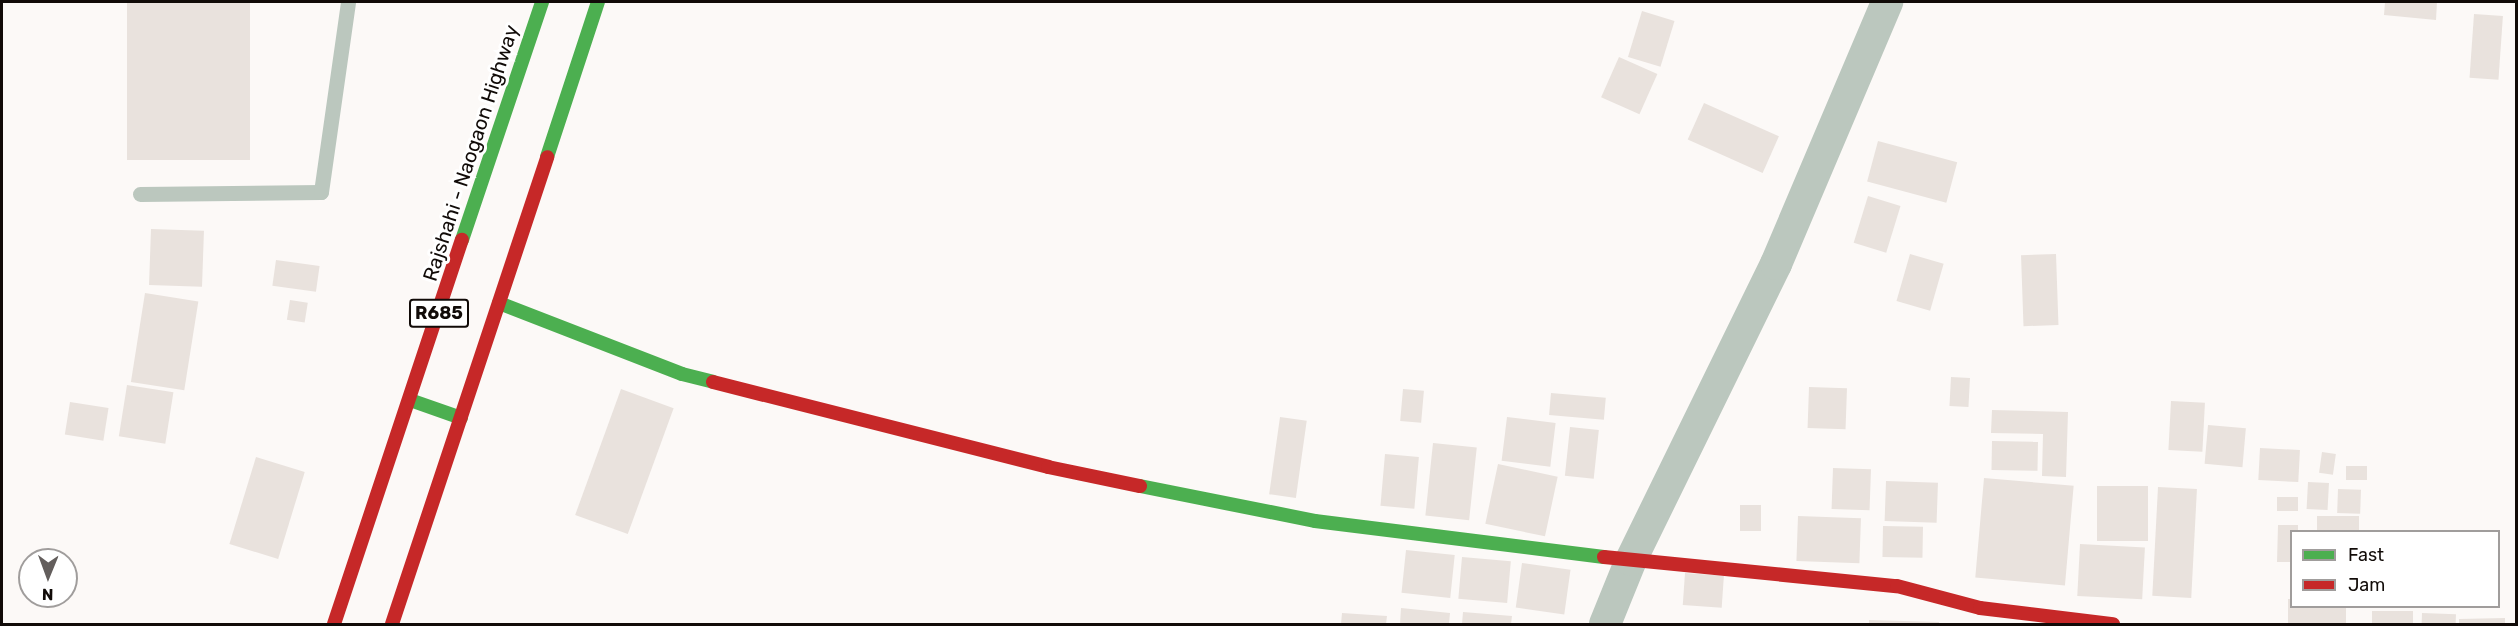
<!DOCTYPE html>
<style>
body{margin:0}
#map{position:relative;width:2518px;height:626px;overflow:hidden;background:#fcf9f7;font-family:Rubik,sans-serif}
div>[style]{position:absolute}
.building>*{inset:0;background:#e9e2dd;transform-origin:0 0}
.lane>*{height:15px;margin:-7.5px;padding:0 7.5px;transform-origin:7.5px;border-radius:7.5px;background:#bbc7be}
.street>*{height:32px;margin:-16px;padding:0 16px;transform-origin:16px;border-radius:16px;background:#bbc7be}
.fast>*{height:14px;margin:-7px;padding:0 7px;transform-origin:7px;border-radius:7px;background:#4caf50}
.jam>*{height:14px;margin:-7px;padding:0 7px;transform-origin:7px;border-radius:7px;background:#c62828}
span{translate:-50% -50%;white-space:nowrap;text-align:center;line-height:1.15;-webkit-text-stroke:6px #fff;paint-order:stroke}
.shield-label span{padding:2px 4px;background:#fff;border:2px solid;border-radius:4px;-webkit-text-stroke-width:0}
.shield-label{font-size:18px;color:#110b08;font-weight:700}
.street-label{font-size:20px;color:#110b08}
.frame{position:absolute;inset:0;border:3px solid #110b08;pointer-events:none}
.legend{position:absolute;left:2290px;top:530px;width:210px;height:78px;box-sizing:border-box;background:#fff;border:2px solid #a09d9c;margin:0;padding:8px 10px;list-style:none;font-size:18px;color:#110b08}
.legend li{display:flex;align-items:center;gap:12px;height:30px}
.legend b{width:30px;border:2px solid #a09d9c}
.north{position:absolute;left:18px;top:548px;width:60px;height:60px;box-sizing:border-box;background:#fff;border:2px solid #a09d9c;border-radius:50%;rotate:181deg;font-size:16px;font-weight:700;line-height:24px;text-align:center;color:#110b08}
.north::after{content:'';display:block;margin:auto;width:21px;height:27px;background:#635e5c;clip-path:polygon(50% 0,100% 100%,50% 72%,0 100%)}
</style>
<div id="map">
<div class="building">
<div style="left:127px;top:2px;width:123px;height:158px"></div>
<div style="clip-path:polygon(2385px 2px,2437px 2px,2436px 20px,2384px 15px)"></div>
<div style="left:1642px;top:11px;width:34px;height:48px;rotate:17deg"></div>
<div style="left:2474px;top:14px;width:29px;height:64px;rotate:4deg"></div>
<div style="left:1619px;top:57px;width:42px;height:44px;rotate:24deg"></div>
<div style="left:1704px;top:103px;width:82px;height:40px;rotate:24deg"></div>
<div style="left:1878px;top:141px;width:82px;height:42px;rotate:15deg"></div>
<div style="left:1868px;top:196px;width:34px;height:49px;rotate:17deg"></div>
<div style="left:151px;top:229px;width:53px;height:56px;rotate:2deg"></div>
<div style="left:1910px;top:254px;width:35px;height:49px;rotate:16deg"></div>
<div style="left:2056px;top:254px;width:71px;height:35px;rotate:88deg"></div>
<div style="left:276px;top:260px;width:44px;height:26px;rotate:8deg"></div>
<div style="left:145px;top:293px;width:54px;height:90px;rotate:9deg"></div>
<div style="left:290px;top:300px;width:18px;height:20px;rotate:9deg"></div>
<div style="left:1951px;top:377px;width:19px;height:29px;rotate:3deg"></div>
<div style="left:127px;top:385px;width:47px;height:52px;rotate:9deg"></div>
<div style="left:1809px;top:387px;width:38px;height:41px;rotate:2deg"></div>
<div style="left:621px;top:389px;width:56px;height:134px;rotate:20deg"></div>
<div style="left:1403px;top:389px;width:21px;height:32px;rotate:5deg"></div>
<div style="left:1551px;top:393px;width:55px;height:22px;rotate:5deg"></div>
<div style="left:2171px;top:401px;width:34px;height:49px;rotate:3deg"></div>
<div style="left:70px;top:402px;width:39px;height:33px;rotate:9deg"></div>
<div style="clip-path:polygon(1992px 410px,2068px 412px,2066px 477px,2042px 476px,2043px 434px,1991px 433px)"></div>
<div style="left:1280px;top:417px;width:27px;height:78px;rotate:8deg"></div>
<div style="left:1507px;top:417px;width:49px;height:44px;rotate:7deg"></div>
<div style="left:2208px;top:425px;width:38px;height:39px;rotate:5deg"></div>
<div style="left:1570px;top:427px;width:29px;height:49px;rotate:6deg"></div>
<div style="left:1992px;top:441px;width:46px;height:29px;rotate:1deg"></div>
<div style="left:1433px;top:443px;width:44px;height:73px;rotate:6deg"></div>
<div style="left:2260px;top:448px;width:40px;height:32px;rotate:3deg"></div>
<div style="left:2322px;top:452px;width:14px;height:21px;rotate:8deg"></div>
<div style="left:1385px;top:454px;width:34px;height:52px;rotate:5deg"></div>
<div style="left:256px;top:457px;width:51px;height:91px;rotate:17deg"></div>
<div style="left:1498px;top:464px;width:61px;height:61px;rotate:12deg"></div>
<div style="left:2346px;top:466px;width:21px;height:14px"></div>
<div style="left:1833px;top:468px;width:38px;height:41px;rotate:2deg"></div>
<div style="left:1984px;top:478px;width:90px;height:100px;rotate:5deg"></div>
<div style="left:1886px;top:481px;width:52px;height:40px;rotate:2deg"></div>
<div style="left:2308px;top:482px;width:21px;height:27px;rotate:3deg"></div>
<div style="left:2097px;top:486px;width:51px;height:55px"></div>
<div style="left:2158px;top:487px;width:39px;height:109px;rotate:3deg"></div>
<div style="left:2338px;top:489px;width:23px;height:24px;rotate:2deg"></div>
<div style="left:2277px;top:497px;width:21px;height:14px"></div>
<div style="left:1740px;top:505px;width:21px;height:26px"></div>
<div style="left:1798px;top:516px;width:63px;height:45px;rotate:2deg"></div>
<div style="left:2359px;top:516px;width:16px;height:42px;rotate:90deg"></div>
<div style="clip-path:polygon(2278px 525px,2298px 525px,2298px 532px,2292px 532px,2292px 562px,2277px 562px)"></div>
<div style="left:1883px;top:526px;width:40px;height:31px;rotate:1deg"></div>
<div style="left:2080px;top:544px;width:65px;height:52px;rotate:3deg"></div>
<div style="left:1406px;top:550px;width:49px;height:43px;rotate:6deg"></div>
<div style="left:1462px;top:557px;width:49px;height:42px;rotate:5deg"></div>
<div style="left:1522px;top:563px;width:49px;height:45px;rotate:8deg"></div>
<div style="left:1685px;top:573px;width:39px;height:32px;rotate:4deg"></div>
<div style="clip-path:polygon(2288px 599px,2292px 599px,2292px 606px,2346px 606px,2346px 624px,2288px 624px)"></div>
<div style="clip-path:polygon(1401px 608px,1450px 613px,1449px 624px,1400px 624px)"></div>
<div style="left:2372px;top:611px;width:41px;height:13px"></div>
<div style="clip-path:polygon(1463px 612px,1512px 616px,1511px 624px,1462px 624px)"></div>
<div style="clip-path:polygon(1342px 613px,1387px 616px,1386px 624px,1341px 624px)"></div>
<div style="left:2422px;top:613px;width:34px;height:11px;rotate:2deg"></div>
<div style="clip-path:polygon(2505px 618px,2505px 624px,2459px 624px,2459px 619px)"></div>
<div style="clip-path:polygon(1869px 620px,1939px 622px,1939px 624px,1869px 624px)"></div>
</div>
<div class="lane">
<div style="left:140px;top:194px;width:181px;rotate:-0.6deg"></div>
<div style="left:321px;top:192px;width:192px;rotate:-81.9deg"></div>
</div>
<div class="street">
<div style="left:1605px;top:624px;width:69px;rotate:-67.9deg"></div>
<div style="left:1631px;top:560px;width:330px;rotate:-63.9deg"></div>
<div style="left:1776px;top:264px;width:285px;rotate:-67deg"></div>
</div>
<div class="fast">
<div style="left:547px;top:157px;width:163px;rotate:-71.8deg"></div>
<div style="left:462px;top:240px;width:251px;rotate:-71.4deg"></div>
<div style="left:499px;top:303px;width:196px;rotate:21.2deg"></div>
<div style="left:682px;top:374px;width:32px;rotate:14deg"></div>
<div style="left:410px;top:400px;width:54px;rotate:19.4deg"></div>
<div style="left:1140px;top:486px;width:178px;rotate:11.3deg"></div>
<div style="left:1315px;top:521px;width:291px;rotate:7.1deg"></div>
</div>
<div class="jam">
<div style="left:713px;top:382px;width:346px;rotate:14.2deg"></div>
<div style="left:1048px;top:467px;width:94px;rotate:11.7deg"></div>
<div style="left:1604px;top:557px;width:294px;rotate:5.7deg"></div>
<div style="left:1897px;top:586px;width:86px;rotate:14.8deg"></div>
<div style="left:1980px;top:608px;width:134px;rotate:6.9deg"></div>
<div style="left:334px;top:624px;width:405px;rotate:-71.6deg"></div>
<div style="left:392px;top:624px;width:492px;rotate:-71.6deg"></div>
</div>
<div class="shield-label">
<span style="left:439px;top:313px">R685</span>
</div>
<div class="street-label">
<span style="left:471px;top:153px;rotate:-72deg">Rajshahi - Naogaon Highway</span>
</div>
<div class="frame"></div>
<ul class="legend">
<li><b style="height:8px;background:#4caf50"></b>Fast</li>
<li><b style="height:8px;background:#c62828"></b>Jam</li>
</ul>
<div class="north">N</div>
</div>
